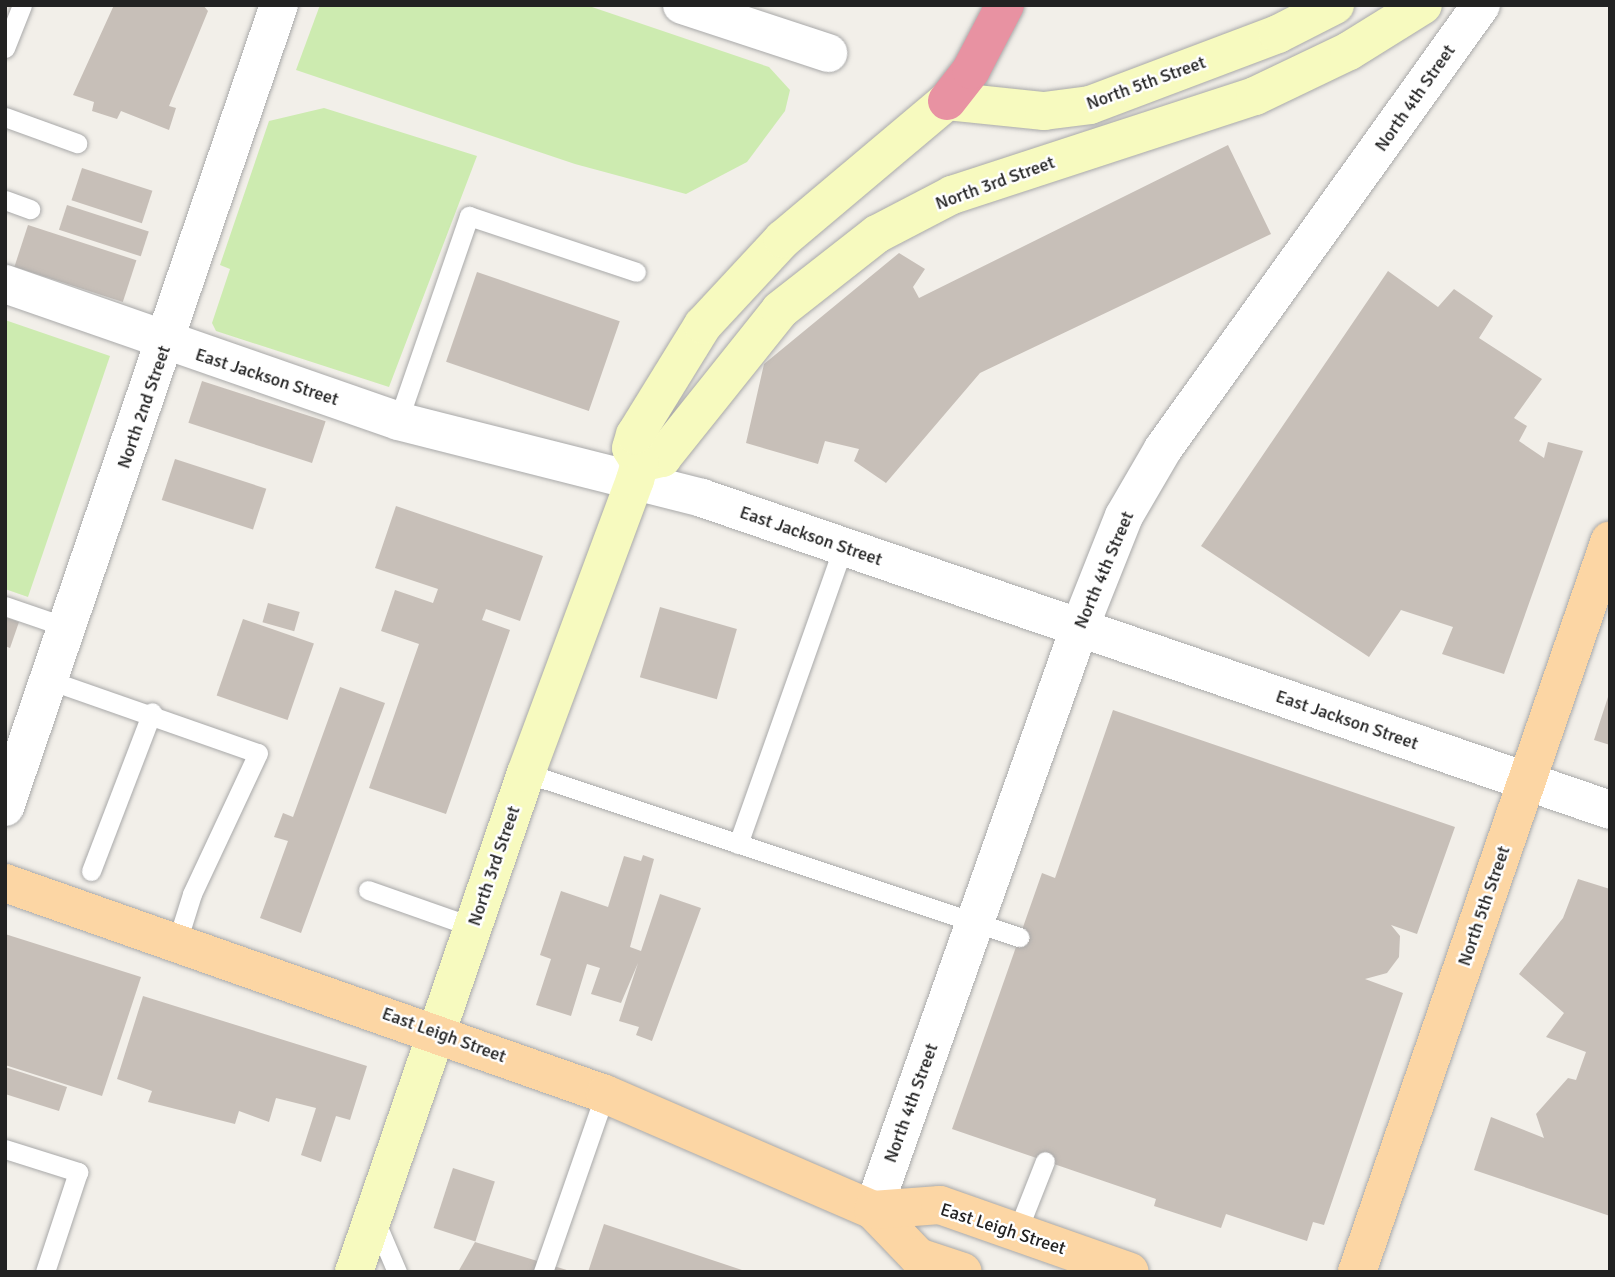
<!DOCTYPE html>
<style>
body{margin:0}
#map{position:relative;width:1615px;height:1277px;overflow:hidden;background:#f2efe9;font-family:Signika,sans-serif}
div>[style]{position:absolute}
.grass>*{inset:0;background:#cdebb0}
.building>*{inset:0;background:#c7bfb8;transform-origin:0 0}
.roads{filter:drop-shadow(0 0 2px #a9a9a9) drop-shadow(0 0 2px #a9a9a9)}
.service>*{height:19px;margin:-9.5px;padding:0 9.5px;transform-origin:9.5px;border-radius:9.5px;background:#fff}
.minor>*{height:38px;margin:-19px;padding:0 19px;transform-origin:19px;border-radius:19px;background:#fff}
.tertiary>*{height:38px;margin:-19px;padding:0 19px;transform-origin:19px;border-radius:19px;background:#fff}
.secondary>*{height:38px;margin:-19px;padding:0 19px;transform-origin:19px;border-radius:19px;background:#f7fabf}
.primary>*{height:38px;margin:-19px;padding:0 19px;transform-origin:19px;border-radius:19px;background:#fcd6a4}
.motorway>*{height:38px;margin:-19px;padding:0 19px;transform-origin:19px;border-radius:19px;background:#e892a2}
span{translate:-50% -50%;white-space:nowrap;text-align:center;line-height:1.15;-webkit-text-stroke:5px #fff;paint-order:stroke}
.street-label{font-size:18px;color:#222}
.frame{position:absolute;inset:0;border:7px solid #222;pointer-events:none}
</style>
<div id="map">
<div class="grass">
<div style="clip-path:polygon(320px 5px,586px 5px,769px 67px,790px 90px,785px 111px,747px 162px,686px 194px,575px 164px,296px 70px)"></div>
<div style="clip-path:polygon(324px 108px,477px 156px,389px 387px,216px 331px,212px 323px,230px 269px,220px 265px,269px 121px)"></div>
<div style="clip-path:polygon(5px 320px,110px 356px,28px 597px,5px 589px)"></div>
</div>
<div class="building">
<div style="clip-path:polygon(114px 5px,203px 5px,208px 11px,169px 106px,176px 108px,169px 130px,121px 111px,117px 119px,92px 111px,94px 102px,73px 95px)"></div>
<div style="clip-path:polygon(1228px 145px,1271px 234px,980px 373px,886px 483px,854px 461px,859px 449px,825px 441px,818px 464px,746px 443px,764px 364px,899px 253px,925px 269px,913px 287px,919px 298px)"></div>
<div style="left:82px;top:168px;width:74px;height:34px;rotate:18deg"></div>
<div style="left:67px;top:205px;width:86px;height:26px;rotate:18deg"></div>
<div style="left:28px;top:225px;width:114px;height:44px;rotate:18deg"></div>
<div style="clip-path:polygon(1388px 271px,1438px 307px,1454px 289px,1493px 316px,1479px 338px,1542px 379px,1514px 418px,1527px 426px,1519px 441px,1544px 458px,1548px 442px,1583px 451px,1504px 674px,1442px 654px,1453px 627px,1401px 610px,1369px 657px,1201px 546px)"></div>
<div style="left:477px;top:272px;width:151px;height:95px;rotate:19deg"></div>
<div style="left:202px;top:381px;width:130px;height:44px;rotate:18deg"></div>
<div style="left:175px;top:459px;width:96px;height:43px;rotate:18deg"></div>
<div style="clip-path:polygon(396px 506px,543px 556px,520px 621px,486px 609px,482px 620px,510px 630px,446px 814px,369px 788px,419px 644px,381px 631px,395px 590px,433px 603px,438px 589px,375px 568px)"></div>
<div style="left:268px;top:603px;width:33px;height:20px;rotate:16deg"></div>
<div style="left:660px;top:607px;width:80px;height:73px;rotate:16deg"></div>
<div style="clip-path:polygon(5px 617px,19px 622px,10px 648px,5px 646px)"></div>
<div style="left:243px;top:619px;width:75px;height:81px;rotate:19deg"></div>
<div style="clip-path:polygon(340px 687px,385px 703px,301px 933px,260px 918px,288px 841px,274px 837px,283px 813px,293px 817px)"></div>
<div style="clip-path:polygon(1609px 694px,1610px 694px,1610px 745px,1594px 740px)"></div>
<div style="clip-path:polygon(1113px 710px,1455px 827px,1417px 934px,1391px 925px,1400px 936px,1399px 957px,1387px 973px,1365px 979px,1403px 993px,1324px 1225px,1313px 1222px,1307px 1241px,1226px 1214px,1221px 1228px,1154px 1206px,1156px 1199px,952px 1129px,1042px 873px,1055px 878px)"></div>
<div style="clip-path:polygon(643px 855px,654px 859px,630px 947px,641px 951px,660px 894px,701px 908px,652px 1041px,636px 1035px,639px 1027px,619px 1021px,638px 963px,621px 1003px,591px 994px,600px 968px,587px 964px,571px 1016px,536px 1005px,551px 959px,540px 955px,561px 891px,608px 907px,624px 856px,641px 861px)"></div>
<div style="clip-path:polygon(1578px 879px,1610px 889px,1610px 1216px,1474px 1170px,1491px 1117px,1544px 1138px,1536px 1114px,1568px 1078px,1576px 1080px,1586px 1052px,1546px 1037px,1564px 1013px,1519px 974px,1563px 918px)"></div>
<div style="clip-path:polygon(5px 934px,141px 977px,102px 1096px,5px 1065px)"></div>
<div style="clip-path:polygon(143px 996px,367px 1066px,350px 1120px,336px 1116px,321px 1162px,301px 1155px,316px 1108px,276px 1098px,269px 1122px,239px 1111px,235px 1124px,148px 1102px,152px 1091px,117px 1079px)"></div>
<div style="clip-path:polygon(5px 1067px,67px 1087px,59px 1111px,5px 1094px)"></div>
<div style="left:453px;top:1168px;width:44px;height:63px;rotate:18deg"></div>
<div style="clip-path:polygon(604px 1224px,745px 1271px,745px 1272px,588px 1272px)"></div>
<div style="clip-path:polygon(475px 1242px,570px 1271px,570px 1272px,458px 1272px)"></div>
</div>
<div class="roads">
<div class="service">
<div style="left:5px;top:48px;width:46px;rotate:-68.4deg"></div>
<div style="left:5px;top:117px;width:77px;rotate:19.9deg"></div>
<div style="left:5px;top:200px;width:27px;rotate:20deg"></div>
<div style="left:398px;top:421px;width:217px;rotate:-70.9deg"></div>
<div style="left:469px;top:216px;width:176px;rotate:18.5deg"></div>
<div style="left:5px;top:606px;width:65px;rotate:19deg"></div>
<div style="left:49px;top:680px;width:221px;rotate:19.3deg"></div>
<div style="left:258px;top:753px;width:156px;rotate:115.1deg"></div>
<div style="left:192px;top:894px;width:50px;rotate:107.4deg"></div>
<div style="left:526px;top:773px;width:520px;rotate:18.4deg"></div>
<div style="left:738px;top:844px;width:315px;rotate:-70.5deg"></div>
<div style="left:91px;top:871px;width:170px;rotate:-69deg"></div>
<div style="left:368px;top:890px;width:111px;rotate:19.4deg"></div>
<div style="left:5px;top:1149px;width:77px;rotate:17.5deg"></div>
<div style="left:78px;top:1172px;width:105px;rotate:108.3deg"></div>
<div style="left:374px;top:1218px;width:59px;rotate:66.9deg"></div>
<div style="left:1017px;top:1232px;width:76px;rotate:-68.5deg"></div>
<div style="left:543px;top:1272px;width:188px;rotate:-70.8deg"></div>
</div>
<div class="minor">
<div style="left:682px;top:5px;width:154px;rotate:18.2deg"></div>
</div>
<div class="tertiary">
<div style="left:5px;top:284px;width:416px;rotate:19.2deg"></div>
<div style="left:398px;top:421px;width:314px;rotate:14.2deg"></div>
<div style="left:702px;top:498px;width:960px;rotate:18.96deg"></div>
<div style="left:5px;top:807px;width:848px;rotate:-71.14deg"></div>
<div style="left:873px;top:1210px;width:616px;rotate:-70.48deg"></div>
<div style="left:1079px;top:629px;width:122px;rotate:-68.3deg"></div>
<div style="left:1124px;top:516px;width:78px;rotate:-59.8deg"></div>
<div style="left:1163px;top:449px;width:546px;rotate:-54.39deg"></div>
</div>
<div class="secondary">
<div style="left:640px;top:463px;width:23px;rotate:-13deg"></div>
<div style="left:662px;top:458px;width:189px;rotate:-51.4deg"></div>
<div style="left:780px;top:310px;width:123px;rotate:-38.1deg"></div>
<div style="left:877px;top:234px;width:85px;rotate:-27.5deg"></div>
<div style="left:952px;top:195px;width:319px;rotate:-18.1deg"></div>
<div style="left:1255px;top:96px;width:104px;rotate:-25.6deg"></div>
<div style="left:1349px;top:51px;width:87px;rotate:-31.9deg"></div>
<div style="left:354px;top:1272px;width:528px;rotate:-70.98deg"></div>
<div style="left:526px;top:773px;width:313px;rotate:-69.6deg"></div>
<div style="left:635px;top:480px;width:18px;rotate:-74deg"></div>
<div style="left:640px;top:463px;width:17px;rotate:-121deg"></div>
<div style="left:631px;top:448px;width:14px;rotate:-73deg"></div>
<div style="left:635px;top:435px;width:129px;rotate:-58.3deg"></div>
<div style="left:703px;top:325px;width:117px;rotate:-47.1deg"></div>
<div style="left:783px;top:239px;width:214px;rotate:-40.1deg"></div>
<div style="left:947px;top:101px;width:98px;rotate:5.9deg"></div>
<div style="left:1044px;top:111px;width:46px;rotate:-7.4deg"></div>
<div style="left:1090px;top:105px;width:201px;rotate:-20.7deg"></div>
<div style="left:1278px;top:34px;width:64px;rotate:-27deg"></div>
</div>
<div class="primary">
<div style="left:5px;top:883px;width:636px;rotate:19.38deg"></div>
<div style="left:605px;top:1094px;width:292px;rotate:23.4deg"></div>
<div style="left:873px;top:1210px;width:65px;rotate:46.2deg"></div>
<div style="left:918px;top:1257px;width:47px;rotate:18.4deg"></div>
<div style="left:873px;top:1210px;width:67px;rotate:-4.3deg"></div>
<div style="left:940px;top:1205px;width:201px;rotate:19.4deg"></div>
<div style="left:1357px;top:1272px;width:774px;rotate:-70.93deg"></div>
</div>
<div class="motorway">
<div style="left:947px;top:101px;width:39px;rotate:-52deg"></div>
<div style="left:971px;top:70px;width:73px;rotate:-62.4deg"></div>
</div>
</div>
<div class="street-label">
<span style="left:1146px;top:83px;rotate:-20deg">North 5th Street</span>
<span style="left:1415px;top:98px;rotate:-55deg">North 4th Street</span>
<span style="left:995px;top:183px;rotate:-20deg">North 3rd Street</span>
<span style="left:267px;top:377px;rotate:18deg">East Jackson Street</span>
<span style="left:144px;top:407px;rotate:-71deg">North 2nd Street</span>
<span style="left:811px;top:536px;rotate:19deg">East Jackson Street</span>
<span style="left:1104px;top:570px;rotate:-67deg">North 4th Street</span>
<span style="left:1347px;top:720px;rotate:19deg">East Jackson Street</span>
<span style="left:494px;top:866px;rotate:-71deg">North 3rd Street</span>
<span style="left:1484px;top:906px;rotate:-71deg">North 5th Street</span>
<span style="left:444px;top:1035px;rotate:20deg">East Leigh Street</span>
<span style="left:911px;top:1103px;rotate:-70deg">North 4th Street</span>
<span style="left:1003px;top:1229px;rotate:18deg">East Leigh Street</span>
</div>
<div class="frame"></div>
</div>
